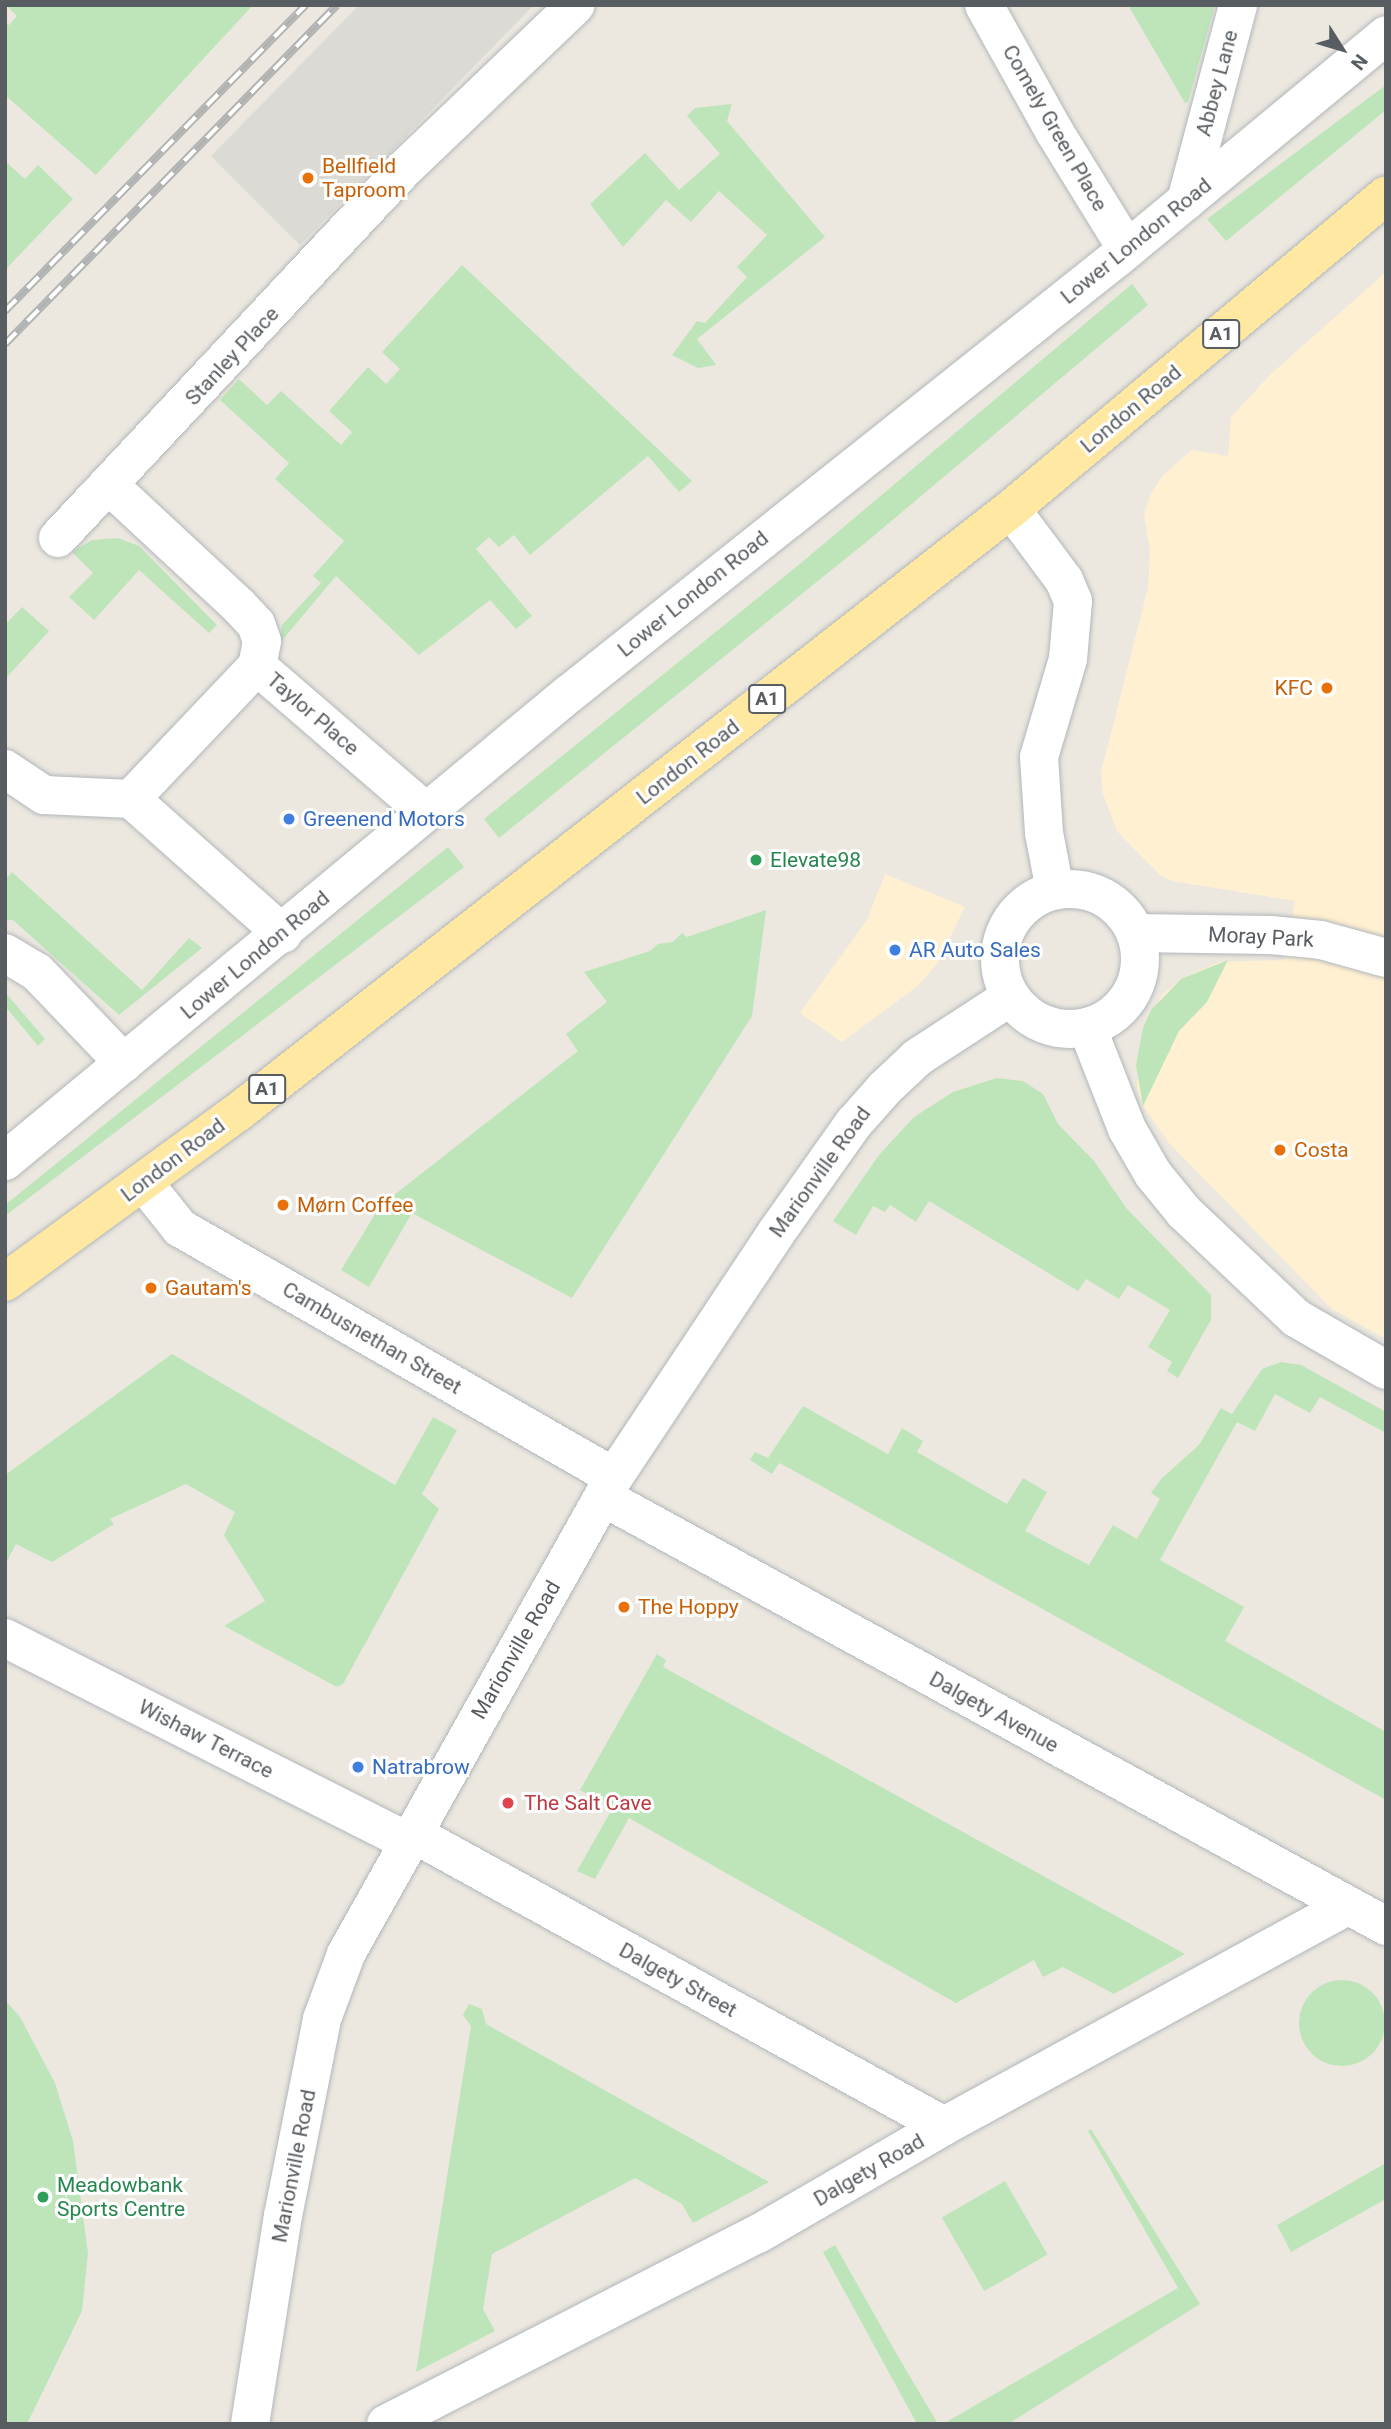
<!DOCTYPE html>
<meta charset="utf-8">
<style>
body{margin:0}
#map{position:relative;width:1391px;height:2429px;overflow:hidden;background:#ece8df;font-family:Roboto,sans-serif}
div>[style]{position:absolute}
.commercial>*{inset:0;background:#fff0d1}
.industrial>*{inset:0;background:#dcdad4}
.green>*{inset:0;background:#bde5b9;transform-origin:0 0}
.round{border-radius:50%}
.roads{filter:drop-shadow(0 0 2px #b2b6bb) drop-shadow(0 0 2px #b2b6bb)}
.street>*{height:38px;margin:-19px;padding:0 19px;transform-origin:19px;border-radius:19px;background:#fff}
.secondary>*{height:38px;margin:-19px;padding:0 19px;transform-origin:19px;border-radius:19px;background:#fff}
.secondary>.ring{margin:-19px;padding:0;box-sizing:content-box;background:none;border:38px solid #fff;border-radius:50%}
.primary>*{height:38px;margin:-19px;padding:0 19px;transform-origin:19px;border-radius:19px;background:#ffe8a1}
.rail>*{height:8px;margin-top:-4px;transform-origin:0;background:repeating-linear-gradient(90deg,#fff 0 16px,#b1b2b2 0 32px);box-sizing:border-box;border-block:2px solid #b1b2b2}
.dots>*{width:19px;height:19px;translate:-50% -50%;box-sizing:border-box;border:4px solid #fff;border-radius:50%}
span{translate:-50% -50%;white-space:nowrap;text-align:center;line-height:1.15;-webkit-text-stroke:6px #fff;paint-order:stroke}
.shield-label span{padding:2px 5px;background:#fff;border:2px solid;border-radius:5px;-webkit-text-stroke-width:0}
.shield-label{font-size:19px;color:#585d61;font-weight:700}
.street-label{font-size:21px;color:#585d61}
.food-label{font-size:21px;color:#c56008}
.left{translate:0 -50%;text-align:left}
.right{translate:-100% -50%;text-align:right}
.shop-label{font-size:21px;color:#366cbe}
.leisure-label{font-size:21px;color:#27864d}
.health-label{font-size:21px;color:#be3a42}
.frame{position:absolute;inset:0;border:7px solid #585d61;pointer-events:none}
.north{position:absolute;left:1307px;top:14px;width:70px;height:70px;-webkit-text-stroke:5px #fff;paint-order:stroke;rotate:127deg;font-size:19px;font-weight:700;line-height:28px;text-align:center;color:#585d61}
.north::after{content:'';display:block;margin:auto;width:24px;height:32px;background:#585d61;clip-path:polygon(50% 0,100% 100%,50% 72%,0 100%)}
</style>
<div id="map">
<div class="commercial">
<div style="clip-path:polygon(1386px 272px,1386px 1339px,1332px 1309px,1169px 1143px,1143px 1106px,1137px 1086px,1143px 1028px,1163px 994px,1181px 979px,1219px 962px,1284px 960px,1295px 901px,1172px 881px,1159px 874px,1117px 831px,1103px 794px,1101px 772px,1148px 588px,1150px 550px,1144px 514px,1150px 496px,1162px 476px,1192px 450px,1228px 456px,1231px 417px,1271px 374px)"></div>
<div style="clip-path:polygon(885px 874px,965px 907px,937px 964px,919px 985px,842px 1042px,800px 1013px,867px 920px)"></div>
</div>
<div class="industrial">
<div style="clip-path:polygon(359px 5px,534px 5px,300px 245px,211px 156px)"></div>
</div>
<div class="green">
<div style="clip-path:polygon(6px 5px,253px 5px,96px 175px,5px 95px,5px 22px,9px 25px,17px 16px)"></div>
<div style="clip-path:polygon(1128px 5px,1215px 5px,1188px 102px,1185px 103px)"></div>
<div style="clip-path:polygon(1386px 85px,1386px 110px,1226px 241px,1207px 219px)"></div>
<div style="clip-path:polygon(732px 104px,727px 121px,825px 237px,697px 339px,716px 365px,698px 368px,672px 355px,697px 321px,705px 323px,747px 277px,737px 267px,767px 235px,719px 191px,691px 222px,666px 200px,623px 247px,590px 204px,645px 153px,679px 190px,720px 154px,687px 116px,695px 108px)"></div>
<div style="clip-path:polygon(5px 161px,25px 179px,38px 165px,73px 199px,5px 270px)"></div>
<div style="clip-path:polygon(462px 265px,692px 481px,679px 492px,648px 456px,530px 555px,514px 535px,499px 547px,489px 537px,476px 549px,532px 616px,516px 629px,490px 600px,419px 655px,336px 576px,279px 644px,282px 625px,321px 583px,313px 576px,344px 541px,275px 479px,289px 463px,220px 400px,239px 379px,267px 405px,281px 391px,341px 445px,352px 432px,329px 411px,368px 367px,386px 384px,400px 369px,382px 352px)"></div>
<div style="clip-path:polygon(1132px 284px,1148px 305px,870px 539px,499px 838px,484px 819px,801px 563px)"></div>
<div style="clip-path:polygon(118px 538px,139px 546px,217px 625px,209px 633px,139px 570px,94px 620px,69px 597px,93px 573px,72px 552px,92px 540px)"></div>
<div style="clip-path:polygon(22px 607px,49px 631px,5px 679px,5px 625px)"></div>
<div style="clip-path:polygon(448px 847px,464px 867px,5px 1216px,5px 1205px)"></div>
<div style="clip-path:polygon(12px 872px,142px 990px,189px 938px,202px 948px,119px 1015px,13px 920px,5px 920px,5px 880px)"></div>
<div style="clip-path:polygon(766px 910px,752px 1016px,572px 1298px,412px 1213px,369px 1287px,341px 1270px,380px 1206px,578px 1051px,566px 1034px,607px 1002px,584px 972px,650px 951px,658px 944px,673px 942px,682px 933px,687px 937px)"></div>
<div style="clip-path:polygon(1228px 960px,1207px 1002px,1179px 1031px,1143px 1106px,1136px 1065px,1143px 1028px,1151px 1010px,1181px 979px)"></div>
<div style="clip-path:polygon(5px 992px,45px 1039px,38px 1046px,5px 1006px)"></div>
<div style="clip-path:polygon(997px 1078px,1023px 1081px,1043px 1094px,1058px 1124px,1094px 1161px,1127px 1209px,1211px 1295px,1211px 1320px,1178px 1378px,1167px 1371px,1172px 1362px,1148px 1347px,1170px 1310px,1128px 1285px,1119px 1299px,1086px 1279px,1078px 1291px,929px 1201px,916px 1222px,890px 1205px,885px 1212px,873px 1206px,856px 1235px,833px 1221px,879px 1155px,914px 1117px,953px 1092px)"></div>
<div style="clip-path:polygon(172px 1354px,395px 1485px,433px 1417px,457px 1430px,422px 1494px,439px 1509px,343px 1684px,337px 1687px,224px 1626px,265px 1601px,224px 1535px,235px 1512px,186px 1484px,110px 1519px,114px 1524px,52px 1562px,16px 1544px,5px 1565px,5px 1475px)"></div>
<div style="clip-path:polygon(1281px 1362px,1301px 1365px,1386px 1412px,1386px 1433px,1320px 1397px,1310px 1413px,1275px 1394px,1255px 1431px,1237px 1422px,1160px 1560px,1244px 1607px,1225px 1641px,1386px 1732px,1386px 1800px,787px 1467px,779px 1463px,772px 1474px,750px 1460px,755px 1452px,768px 1458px,803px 1406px,888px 1454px,902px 1428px,923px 1441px,917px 1452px,1007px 1504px,1023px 1478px,1047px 1492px,1025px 1531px,1089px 1565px,1113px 1525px,1137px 1539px,1160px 1499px,1151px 1493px,1161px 1479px,1199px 1445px,1221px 1408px,1232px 1414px,1262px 1369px)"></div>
<div style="clip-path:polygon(657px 1654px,666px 1660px,663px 1667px,1185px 1954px,1114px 1994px,1063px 1967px,1043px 1977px,1034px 1960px,956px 2003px,629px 1818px,595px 1879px,577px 1871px,612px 1809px,580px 1790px)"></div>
<div class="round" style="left:1299px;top:1980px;width:86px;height:86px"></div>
<div style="clip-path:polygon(5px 2000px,20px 2017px,55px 2083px,73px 2141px,88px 2253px,82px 2311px,27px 2424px,5px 2424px)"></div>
<div style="clip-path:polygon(469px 2004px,482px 2009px,486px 2024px,769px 2182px,693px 2223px,682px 2204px,635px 2178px,492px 2254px,483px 2309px,495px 2331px,416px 2372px,471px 2026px,463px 2015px)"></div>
<div style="clip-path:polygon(1091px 2129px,1200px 2304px,1008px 2424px,943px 2424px,1178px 2288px,1088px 2131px)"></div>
<div style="clip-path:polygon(1386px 2163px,1386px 2199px,1291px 2252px,1277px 2225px)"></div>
<div style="left:1005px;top:2181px;width:85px;height:73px;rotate:60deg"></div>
<div style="clip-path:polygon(835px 2245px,899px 2358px,938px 2424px,917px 2424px,823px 2252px)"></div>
</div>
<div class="roads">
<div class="street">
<div style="left:984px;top:5px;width:144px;rotate:60.9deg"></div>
<div style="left:1054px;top:131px;width:139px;rotate:58.3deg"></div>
<div style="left:1186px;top:201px;width:203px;rotate:-75.1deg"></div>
<div style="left:111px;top:487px;width:175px;rotate:42.9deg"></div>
<div style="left:239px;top:606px;width:25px;rotate:47deg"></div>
<div style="left:256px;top:624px;width:18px;rotate:71deg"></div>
<div style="left:262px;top:641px;width:25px;rotate:101deg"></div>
<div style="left:257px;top:666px;width:183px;rotate:133.5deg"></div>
<div style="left:58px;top:538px;width:503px;rotate:-46.85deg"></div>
<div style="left:402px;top:171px;width:240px;rotate:-43.7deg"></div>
<div style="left:257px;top:666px;width:223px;rotate:40.8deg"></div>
<div style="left:5px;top:769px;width:47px;rotate:33.7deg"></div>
<div style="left:44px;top:795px;width:87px;rotate:2.6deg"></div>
<div style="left:131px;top:799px;width:203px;rotate:41.6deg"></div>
<div style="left:1135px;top:933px;width:136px;rotate:0.8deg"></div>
<div style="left:1271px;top:935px;width:50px;rotate:5.7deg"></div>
<div style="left:1321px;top:940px;width:67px;rotate:15.5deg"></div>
<div style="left:5px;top:953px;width:37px;rotate:31deg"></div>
<div style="left:37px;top:972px;width:126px;rotate:46.3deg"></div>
<div style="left:1087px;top:1027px;width:110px;rotate:68.6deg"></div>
<div style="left:1127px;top:1129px;width:52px;rotate:60deg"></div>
<div style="left:1153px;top:1174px;width:49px;rotate:50.8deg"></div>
<div style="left:1184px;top:1212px;width:154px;rotate:43.4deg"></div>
<div style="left:1296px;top:1318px;width:104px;rotate:30deg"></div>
<div style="left:5px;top:1161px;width:734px;rotate:-39.64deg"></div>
<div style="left:570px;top:693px;width:700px;rotate:-38.51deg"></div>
<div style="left:1118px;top:257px;width:348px;rotate:-39.6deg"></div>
<div style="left:144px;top:1183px;width:58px;rotate:51.3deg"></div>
<div style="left:180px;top:1228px;width:500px;rotate:29.84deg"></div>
<div style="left:603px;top:1497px;width:893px;rotate:28.72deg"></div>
<div style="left:5px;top:1638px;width:450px;rotate:26.8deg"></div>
<div style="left:412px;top:1833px;width:607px;rotate:28.84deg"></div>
<div style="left:386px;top:2424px;width:418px;rotate:-27.1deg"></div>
<div style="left:758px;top:2234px;width:215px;rotate:-30.1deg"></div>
<div style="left:944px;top:2126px;width:459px;rotate:-28.6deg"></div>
</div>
<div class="secondary">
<div style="left:1011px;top:509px;width:89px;rotate:53.3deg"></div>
<div style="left:1064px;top:580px;width:23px;rotate:67deg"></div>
<div style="left:1073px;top:601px;width:58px;rotate:94.9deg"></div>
<div style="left:1068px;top:659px;width:102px;rotate:106.5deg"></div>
<div style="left:1039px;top:757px;width:76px;rotate:86.2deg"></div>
<div style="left:1044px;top:833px;width:58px;rotate:79.1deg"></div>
<div class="ring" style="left:1000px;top:889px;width:102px;height:102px"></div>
<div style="left:250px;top:2424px;width:211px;rotate:-81deg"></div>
<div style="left:283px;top:2216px;width:201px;rotate:-78.8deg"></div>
<div style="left:322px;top:2019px;width:69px;rotate:-69.7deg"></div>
<div style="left:346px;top:1954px;width:547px;rotate:-60.67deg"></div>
<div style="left:614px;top:1477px;width:293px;rotate:-56.4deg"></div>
<div style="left:776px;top:1233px;width:135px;rotate:-54.7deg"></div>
<div style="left:854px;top:1123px;width:47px;rotate:-48.5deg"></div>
<div style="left:885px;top:1088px;width:45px;rotate:-43.2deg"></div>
<div style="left:918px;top:1057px;width:110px;rotate:-33.1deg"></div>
</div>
<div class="primary">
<div style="left:5px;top:1282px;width:287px;rotate:-36.1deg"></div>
<div style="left:237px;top:1113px;width:982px;rotate:-37.97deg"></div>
<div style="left:1011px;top:509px;width:489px;rotate:-39.9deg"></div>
</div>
</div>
<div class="rail">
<div style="left:5px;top:311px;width:429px;rotate:-45.5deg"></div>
<div style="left:5px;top:344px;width:474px;rotate:-45.6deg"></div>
</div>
<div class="dots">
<div style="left:308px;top:178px;background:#e8710a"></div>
<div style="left:1327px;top:688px;background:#e8710a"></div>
<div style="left:289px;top:819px;background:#3f7fe0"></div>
<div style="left:756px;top:860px;background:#2e9e5b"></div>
<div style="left:895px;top:950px;background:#3f7fe0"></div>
<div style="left:1280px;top:1150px;background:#e8710a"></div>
<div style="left:283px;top:1205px;background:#e8710a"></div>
<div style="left:151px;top:1288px;background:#e8710a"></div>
<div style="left:624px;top:1607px;background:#e8710a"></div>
<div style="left:358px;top:1767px;background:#3f7fe0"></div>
<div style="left:508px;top:1803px;background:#e0444e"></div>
<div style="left:43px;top:2197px;background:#2e9e5b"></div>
</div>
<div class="shield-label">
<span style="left:1221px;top:334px">A1</span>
<span style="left:767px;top:699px">A1</span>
<span style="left:267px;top:1089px">A1</span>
</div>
<div class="street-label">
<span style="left:1217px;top:83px;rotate:-75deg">Abbey Lane</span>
<span style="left:1055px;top:128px;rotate:60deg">Comely Green Place</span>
<span style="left:1136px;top:241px;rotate:-39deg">Lower London Road</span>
<span style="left:232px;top:356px;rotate:-47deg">Stanley Place</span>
<span style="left:1131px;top:409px;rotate:-40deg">London Road</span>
<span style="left:693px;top:594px;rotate:-39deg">Lower London Road</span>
<span style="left:313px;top:714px;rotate:41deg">Taylor Place</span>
<span style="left:688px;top:762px;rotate:-38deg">London Road</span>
<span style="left:1261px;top:937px;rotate:3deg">Moray Park</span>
<span style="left:255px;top:955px;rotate:-40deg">Lower London Road</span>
<span style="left:173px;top:1160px;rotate:-37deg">London Road</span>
<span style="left:820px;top:1172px;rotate:-54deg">Marionville Road</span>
<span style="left:372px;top:1338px;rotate:30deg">Cambusnethan Street</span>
<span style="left:516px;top:1650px;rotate:-60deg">Marionville Road</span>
<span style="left:994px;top:1712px;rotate:29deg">Dalgety Avenue</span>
<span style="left:206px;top:1739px;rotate:27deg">Wishaw Terrace</span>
<span style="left:678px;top:1980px;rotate:29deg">Dalgety Street</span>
<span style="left:294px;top:2166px;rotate:-79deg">Marionville Road</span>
<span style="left:869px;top:2170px;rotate:-30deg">Dalgety Road</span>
</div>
<div class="food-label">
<span class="left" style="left:322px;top:178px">Bellfield<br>Taproom</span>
<span class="right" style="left:1313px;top:688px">KFC</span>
<span class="left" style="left:1294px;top:1150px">Costa</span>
<span class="left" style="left:297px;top:1205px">Mørn Coffee</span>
<span class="left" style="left:165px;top:1288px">Gautam's</span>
<span class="left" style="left:638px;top:1607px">The Hoppy</span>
</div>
<div class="shop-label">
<span class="left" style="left:303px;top:819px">Greenend Motors</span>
<span class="left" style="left:909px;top:950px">AR Auto Sales</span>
<span class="left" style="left:372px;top:1767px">Natrabrow</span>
</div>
<div class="leisure-label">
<span class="left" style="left:770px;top:860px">Elevate98</span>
<span class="left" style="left:57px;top:2197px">Meadowbank<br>Sports Centre</span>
</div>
<div class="health-label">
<span class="left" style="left:524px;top:1803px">The Salt Cave</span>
</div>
<div class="frame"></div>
<div class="north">N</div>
</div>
